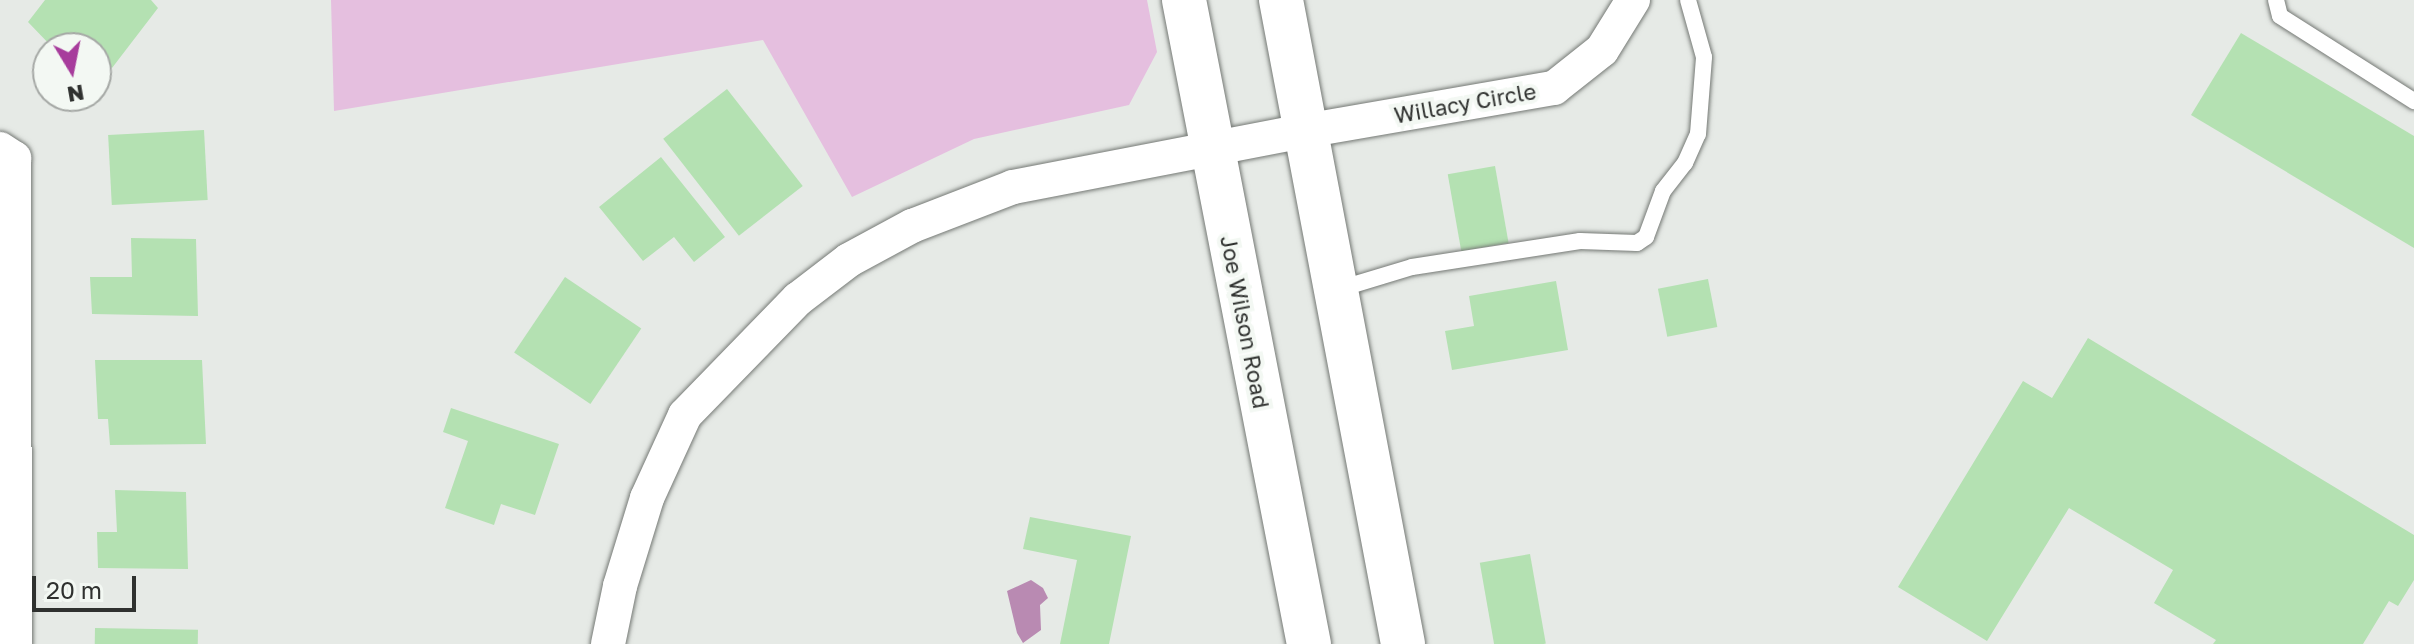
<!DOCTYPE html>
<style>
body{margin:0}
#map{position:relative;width:2414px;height:644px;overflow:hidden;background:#e6eae6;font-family:"Golos Text",sans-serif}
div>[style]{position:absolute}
.green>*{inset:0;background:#e5bfdf}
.water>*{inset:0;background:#b98ab2}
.building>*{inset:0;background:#b4e1b2;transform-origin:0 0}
.roads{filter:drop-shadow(0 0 2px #757975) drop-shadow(0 0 2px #757975)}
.service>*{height:16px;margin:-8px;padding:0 8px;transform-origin:8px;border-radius:8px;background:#fff}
.minor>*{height:34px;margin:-17px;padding:0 17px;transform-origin:17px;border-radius:17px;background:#fff}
.secondary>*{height:44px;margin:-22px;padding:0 22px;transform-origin:22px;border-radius:22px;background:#fff}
span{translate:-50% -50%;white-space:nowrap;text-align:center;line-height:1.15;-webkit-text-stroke:8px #f3f8f3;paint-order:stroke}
.street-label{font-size:22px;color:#2f312f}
.north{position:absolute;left:32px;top:32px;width:80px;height:80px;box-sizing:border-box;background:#f3f8f3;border:2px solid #a5a8a5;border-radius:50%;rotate:170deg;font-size:22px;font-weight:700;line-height:32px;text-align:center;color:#2f312f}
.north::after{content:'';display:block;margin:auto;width:28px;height:36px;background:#a73c9c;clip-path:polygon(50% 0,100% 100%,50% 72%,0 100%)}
.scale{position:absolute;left:32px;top:576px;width:104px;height:36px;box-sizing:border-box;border:4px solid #2f312f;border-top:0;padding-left:10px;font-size:24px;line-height:28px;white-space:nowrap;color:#2f312f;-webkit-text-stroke:6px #f3f8f3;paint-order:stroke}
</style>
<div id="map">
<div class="green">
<div style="clip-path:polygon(331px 0,1147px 0,1157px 52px,1129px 105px,974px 139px,852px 197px,763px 40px,334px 111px)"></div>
</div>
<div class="water">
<div style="clip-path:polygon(1031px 580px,1043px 588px,1048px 598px,1040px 605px,1041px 630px,1023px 643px,1017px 633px,1007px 591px)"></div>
</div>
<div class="building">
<div style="clip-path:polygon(45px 0,151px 0,158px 8px,112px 68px,81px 37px,73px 48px,53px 48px,28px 22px)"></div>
<div style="clip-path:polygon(2241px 33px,2414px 136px,2414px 248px,2191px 115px)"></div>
<div style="left:727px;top:89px;width:123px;height:81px;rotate:52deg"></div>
<div style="left:204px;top:130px;width:70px;height:96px;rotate:87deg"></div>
<div style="clip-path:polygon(661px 157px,725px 237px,694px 262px,674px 237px,643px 261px,599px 207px)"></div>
<div style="left:1495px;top:166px;width:78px;height:48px;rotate:80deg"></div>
<div style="clip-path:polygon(131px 238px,196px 239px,198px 316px,92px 314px,90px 277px,132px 277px)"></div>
<div style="left:565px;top:277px;width:92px;height:91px;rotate:34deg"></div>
<div style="left:1708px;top:279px;width:49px;height:51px;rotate:79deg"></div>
<div style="clip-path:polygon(1556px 281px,1568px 350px,1452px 370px,1445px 331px,1474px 326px,1469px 296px)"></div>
<div style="clip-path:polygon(2088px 338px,2414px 535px,2414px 580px,2398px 606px,2389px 601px,2363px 644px,2213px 644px,2216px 640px,2154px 603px,2173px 570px,2069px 508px,1987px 641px,1898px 587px,2023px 381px,2052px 398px)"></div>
<div style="clip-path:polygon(95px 360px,202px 360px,206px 444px,110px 445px,108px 419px,98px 419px)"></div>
<div style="clip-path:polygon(451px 408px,559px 444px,535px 515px,501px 504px,494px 525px,445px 508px,468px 441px,443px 432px)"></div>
<div style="clip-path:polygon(115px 490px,186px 492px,188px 569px,98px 568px,97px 532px,117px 532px)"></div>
<div style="clip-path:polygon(1030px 517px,1131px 536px,1109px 644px,1060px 644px,1077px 560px,1023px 549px)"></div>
<div style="left:1530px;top:554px;width:91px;height:51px;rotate:80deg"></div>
<div style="left:95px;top:628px;width:103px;height:16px;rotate:1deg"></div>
</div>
<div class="roads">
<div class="service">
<div style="left:2276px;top:0;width:16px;rotate:76deg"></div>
<div style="left:2280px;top:16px;width:159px;rotate:32.4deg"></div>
<div style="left:1336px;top:290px;width:79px;rotate:-16.8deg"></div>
<div style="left:1412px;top:267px;width:170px;rotate:-8.8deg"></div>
<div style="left:1580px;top:241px;width:57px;rotate:2deg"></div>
<div style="left:1637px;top:243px;width:11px;rotate:-34deg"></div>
<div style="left:1646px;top:237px;width:49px;rotate:-69.7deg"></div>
<div style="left:1663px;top:191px;width:36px;rotate:-52deg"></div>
<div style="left:1685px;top:163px;width:32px;rotate:-66deg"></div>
<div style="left:1698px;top:134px;width:77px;rotate:-85.5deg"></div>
<div style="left:1704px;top:57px;width:59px;rotate:-105.7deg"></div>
</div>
<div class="minor">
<div style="left:0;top:149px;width:17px;rotate:33deg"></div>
<div style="left:14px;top:158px;width:486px;rotate:89.9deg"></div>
<div style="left:608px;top:644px;width:59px;rotate:-78.3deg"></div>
<div style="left:620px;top:586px;width:92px;rotate:-72.9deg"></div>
<div style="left:647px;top:498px;width:91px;rotate:-65.4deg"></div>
<div style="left:685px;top:415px;width:162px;rotate:-45.8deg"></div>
<div style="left:798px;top:299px;width:64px;rotate:-37.4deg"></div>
<div style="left:849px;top:260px;width:72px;rotate:-28.4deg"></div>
<div style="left:912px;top:226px;width:108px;rotate:-21.1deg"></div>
<div style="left:1013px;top:187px;width:296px;rotate:-10.9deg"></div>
<div style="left:1304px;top:131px;width:254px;rotate:-9.8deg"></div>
<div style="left:1554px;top:88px;width:61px;rotate:-38.4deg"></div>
<div style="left:1602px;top:50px;width:59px;rotate:-58.2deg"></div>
</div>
<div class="secondary">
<div style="left:1184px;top:0;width:656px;rotate:79.02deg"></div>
<div style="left:1281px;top:0;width:655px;rotate:79.27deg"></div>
</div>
</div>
<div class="street-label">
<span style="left:1465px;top:103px;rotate:-10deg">Willacy Circle</span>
<span style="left:1245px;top:322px;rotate:79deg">Joe Wilson Road</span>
</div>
<div class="north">N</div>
<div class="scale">20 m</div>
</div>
